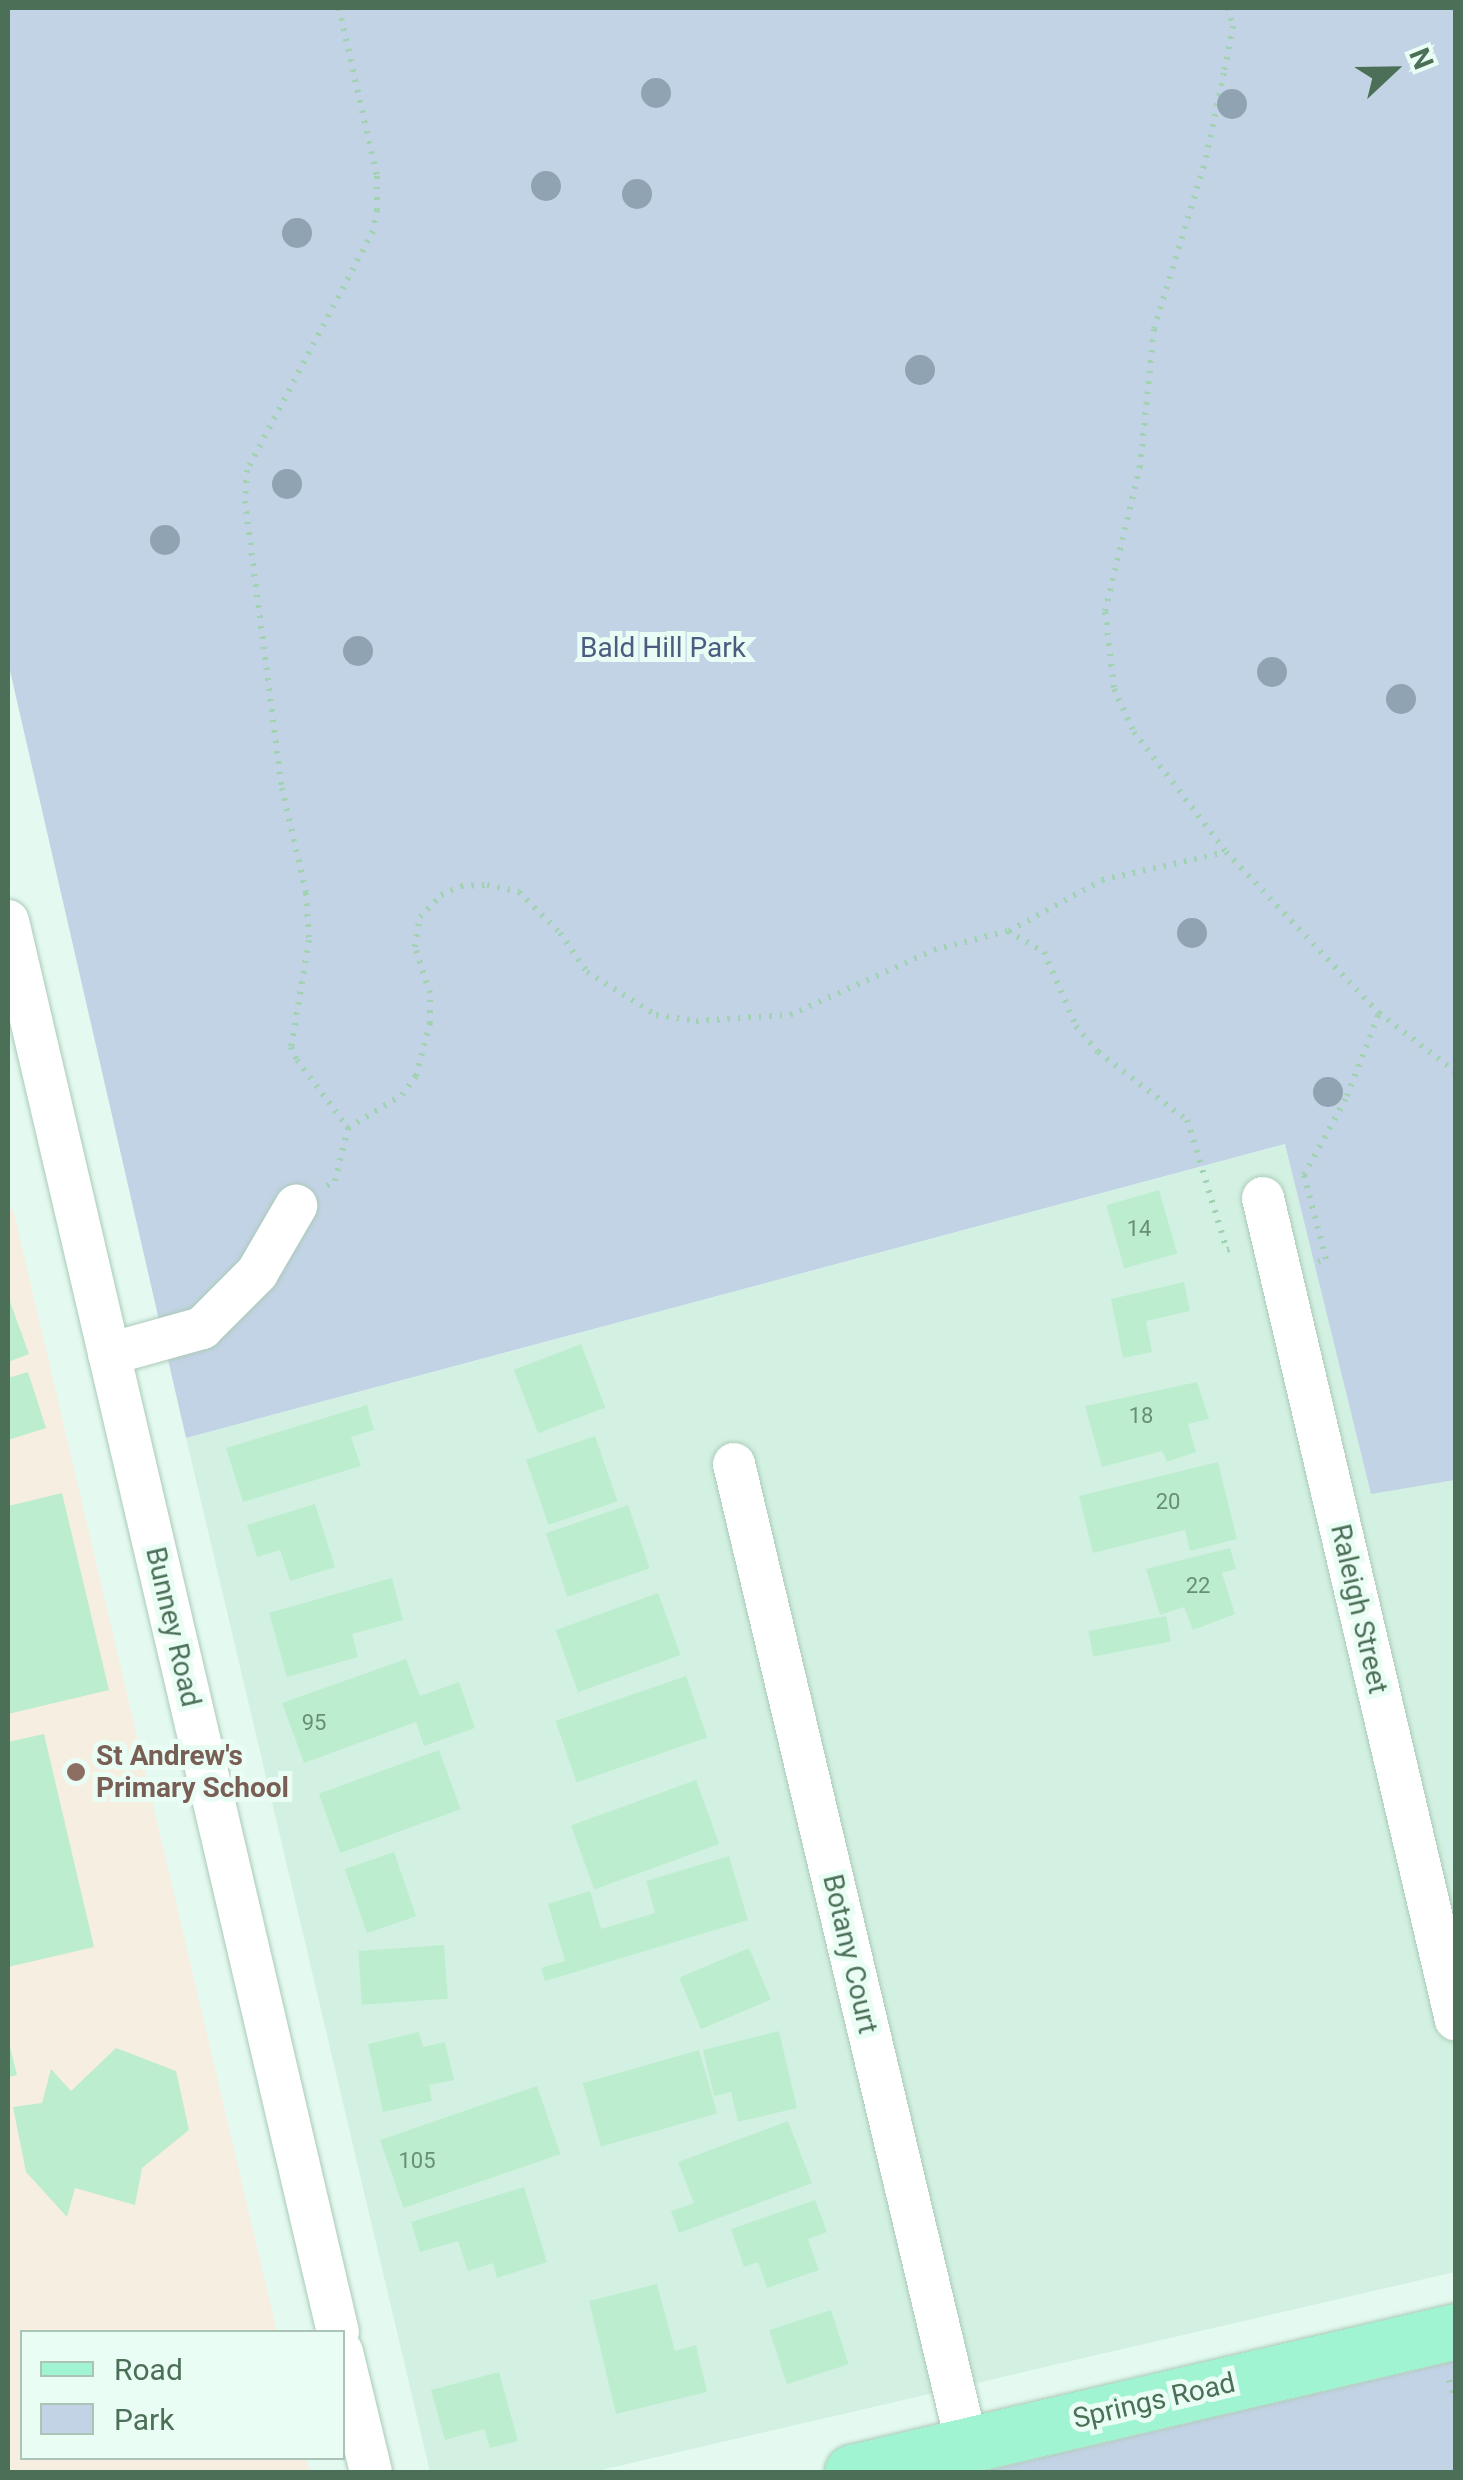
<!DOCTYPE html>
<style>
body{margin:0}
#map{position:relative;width:1463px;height:2480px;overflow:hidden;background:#e4faf1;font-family:Roboto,sans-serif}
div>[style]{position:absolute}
.residential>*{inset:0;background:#d3f1e2}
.education>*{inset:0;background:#f6eee0}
.green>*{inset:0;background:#c3d3e6}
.building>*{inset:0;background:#bdedcf;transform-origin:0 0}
.path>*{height:6px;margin-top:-3px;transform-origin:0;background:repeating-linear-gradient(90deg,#a1d2b2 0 2.5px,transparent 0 10.5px)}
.roads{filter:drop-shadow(0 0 2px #abcab8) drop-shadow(0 0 2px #abcab8)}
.minor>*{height:42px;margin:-21px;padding:0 21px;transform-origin:21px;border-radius:21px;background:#fff}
.major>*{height:55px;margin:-27.5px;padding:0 27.5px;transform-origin:27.5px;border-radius:27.5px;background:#a1f4d2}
.trees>*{width:30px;height:30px;margin:-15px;border-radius:50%;background:#8fa3b3}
.dots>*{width:28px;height:28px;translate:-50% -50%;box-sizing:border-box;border:5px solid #e9fdf5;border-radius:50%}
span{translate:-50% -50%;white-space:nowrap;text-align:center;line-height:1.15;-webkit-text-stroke:10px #e9fdf5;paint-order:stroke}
.number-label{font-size:22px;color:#688f75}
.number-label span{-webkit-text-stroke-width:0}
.park-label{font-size:28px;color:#4a5c80}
.street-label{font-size:28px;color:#4c7057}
.education-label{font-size:28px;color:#785e54;font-weight:700}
.left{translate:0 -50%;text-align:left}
.frame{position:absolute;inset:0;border:10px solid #4c7057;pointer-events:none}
.legend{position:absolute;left:20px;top:2330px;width:325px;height:130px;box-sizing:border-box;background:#e9fdf5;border:2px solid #aac5b6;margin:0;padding:12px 18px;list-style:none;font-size:30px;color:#4c7057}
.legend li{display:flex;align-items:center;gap:20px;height:50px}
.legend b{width:50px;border:2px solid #aac5b6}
.north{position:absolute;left:1343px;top:20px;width:100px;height:100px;-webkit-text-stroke:8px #e9fdf5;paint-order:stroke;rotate:68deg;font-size:28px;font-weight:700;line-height:40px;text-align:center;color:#4c7057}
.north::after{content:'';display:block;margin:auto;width:35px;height:45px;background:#4c7057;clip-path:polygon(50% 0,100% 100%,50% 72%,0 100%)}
</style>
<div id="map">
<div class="residential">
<div style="clip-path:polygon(1286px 1144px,1371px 1493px,1455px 1480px,1455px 2272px,593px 2472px,430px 2472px,186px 1438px)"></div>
</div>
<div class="education">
<div style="clip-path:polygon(13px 1209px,277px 2332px,22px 2332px,22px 2458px,306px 2458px,310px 2472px,8px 2472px,8px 1211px)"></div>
</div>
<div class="green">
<div style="clip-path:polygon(8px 8px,1455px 8px,1455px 1480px,1371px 1494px,1285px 1144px,186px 1438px,8px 662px)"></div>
<div style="clip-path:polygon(1455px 2361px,1455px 2472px,981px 2472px)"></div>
</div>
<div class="building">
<div style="left:1159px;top:1190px;width:66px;height:55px;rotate:74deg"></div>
<div style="clip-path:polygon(1184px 1282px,1190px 1311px,1146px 1321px,1152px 1352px,1123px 1358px,1111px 1299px)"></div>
<div style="clip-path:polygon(8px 1296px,29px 1354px,8px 1362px)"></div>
<div style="left:581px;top:1344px;width:68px;height:72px;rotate:69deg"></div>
<div style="clip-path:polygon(28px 1372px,46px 1428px,8px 1440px,8px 1378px)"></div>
<div style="clip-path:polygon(1197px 1382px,1209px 1419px,1188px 1424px,1196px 1452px,1167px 1462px,1162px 1451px,1102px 1467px,1085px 1406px)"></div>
<div style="clip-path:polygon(367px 1405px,374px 1430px,351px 1437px,361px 1466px,243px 1502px,226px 1448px)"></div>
<div style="left:595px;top:1436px;width:69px;height:73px;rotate:71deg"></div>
<div style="clip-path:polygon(1218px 1462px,1237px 1539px,1190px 1551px,1185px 1530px,1093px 1553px,1079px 1496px)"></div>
<div style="clip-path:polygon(62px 1493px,109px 1690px,8px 1714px,8px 1506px)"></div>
<div style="clip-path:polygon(315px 1504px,335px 1567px,290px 1581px,280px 1550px,257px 1557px,247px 1525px)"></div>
<div style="left:628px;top:1505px;width:67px;height:87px;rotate:71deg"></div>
<div style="clip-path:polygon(1230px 1548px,1236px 1569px,1222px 1573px,1235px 1614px,1193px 1630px,1184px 1607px,1160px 1615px,1146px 1569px)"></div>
<div style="clip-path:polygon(392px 1578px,403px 1620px,352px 1634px,358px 1657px,287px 1677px,269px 1613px)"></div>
<div style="left:658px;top:1593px;width:66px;height:109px;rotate:70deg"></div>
<div style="left:1166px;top:1616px;width:26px;height:79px;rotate:79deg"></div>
<div style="clip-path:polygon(406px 1659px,420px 1696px,459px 1682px,475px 1728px,424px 1746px,416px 1722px,304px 1763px,282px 1703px)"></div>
<div style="left:686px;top:1676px;width:65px;height:138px;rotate:71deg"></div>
<div style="clip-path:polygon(44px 1734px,94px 1947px,8px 1967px,8px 1742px)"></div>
<div style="left:439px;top:1750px;width:63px;height:128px;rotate:70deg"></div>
<div style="left:696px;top:1780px;width:68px;height:133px;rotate:70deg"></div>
<div style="left:394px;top:1852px;width:68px;height:52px;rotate:71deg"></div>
<div style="clip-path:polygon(729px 1856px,748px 1920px,545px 1981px,541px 1968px,565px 1961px,548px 1904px,590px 1891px,601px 1929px,655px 1913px,646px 1881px)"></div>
<div style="left:444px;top:1945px;width:54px;height:86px;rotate:86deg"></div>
<div style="left:749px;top:1948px;width:56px;height:76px;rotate:67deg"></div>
<div style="clip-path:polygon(779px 2031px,797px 2108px,738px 2122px,731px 2092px,714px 2096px,703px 2050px)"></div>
<div style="clip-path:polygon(419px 2032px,423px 2047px,445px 2042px,454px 2080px,429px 2085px,432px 2101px,383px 2112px,368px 2044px)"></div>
<div style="clip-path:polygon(8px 2039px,17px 2075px,8px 2077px)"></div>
<div style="clip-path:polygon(116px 2048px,176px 2071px,189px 2130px,142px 2168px,135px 2205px,75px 2188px,67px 2217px,26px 2172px,13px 2107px,42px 2103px,51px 2069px,71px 2091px)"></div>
<div style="left:699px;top:2050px;width:66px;height:121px;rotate:74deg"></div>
<div style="left:537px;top:2086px;width:72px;height:166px;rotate:71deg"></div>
<div style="clip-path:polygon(788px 2121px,812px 2183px,679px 2233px,671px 2211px,694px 2203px,678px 2162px)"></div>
<div style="clip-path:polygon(524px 2187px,547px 2262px,497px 2278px,493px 2263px,468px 2271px,458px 2241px,420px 2252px,411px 2222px)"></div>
<div style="clip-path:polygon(815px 2200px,827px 2232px,808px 2239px,819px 2270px,767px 2288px,758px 2262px,744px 2267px,731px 2229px)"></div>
<div style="clip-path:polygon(657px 2284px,675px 2351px,696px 2345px,707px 2392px,616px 2414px,589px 2301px)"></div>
<div style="left:831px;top:2310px;width:57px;height:65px;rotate:72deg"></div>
<div style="clip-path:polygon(499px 2372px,518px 2441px,490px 2448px,484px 2429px,445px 2440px,431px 2390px)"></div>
</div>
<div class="path">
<div style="left:339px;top:8px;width:172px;rotate:77.3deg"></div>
<div style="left:377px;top:176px;width:34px;rotate:90deg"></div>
<div style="left:377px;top:210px;width:21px;rotate:101deg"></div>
<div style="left:373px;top:231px;width:270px;rotate:117.8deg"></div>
<div style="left:247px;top:470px;width:31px;rotate:94deg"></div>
<div style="left:245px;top:501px;width:289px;rotate:82.7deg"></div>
<div style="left:282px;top:788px;width:108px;rotate:77.1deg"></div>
<div style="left:306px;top:893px;width:47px;rotate:86.3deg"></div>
<div style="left:309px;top:940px;width:109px;rotate:99.5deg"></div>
<div style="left:291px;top:1047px;width:14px;rotate:65deg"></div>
<div style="left:297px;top:1060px;width:85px;rotate:53.1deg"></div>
<div style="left:348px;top:1128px;width:63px;rotate:-31.4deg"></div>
<div style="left:402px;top:1095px;width:24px;rotate:-54deg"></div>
<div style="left:416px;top:1076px;width:55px;rotate:-75.2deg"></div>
<div style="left:430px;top:1023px;width:30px;rotate:-90deg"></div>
<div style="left:430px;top:993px;width:48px;rotate:-108.1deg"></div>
<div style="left:415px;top:947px;width:30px;rotate:-81deg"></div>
<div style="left:420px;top:917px;width:30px;rotate:-46deg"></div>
<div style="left:441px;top:895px;width:22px;rotate:-24deg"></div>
<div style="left:461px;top:886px;width:26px;rotate:-2deg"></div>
<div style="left:487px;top:885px;width:33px;rotate:12deg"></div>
<div style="left:519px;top:892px;width:58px;rotate:45deg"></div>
<div style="left:560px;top:933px;width:47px;rotate:55.3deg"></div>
<div style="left:587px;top:972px;width:81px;rotate:31.9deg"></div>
<div style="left:656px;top:1015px;width:40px;rotate:8.5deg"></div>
<div style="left:696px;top:1021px;width:94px;rotate:-3.7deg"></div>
<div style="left:790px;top:1015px;width:158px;rotate:-24.3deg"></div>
<div style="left:934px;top:950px;width:76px;rotate:-14.4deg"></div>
<div style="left:1008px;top:931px;width:42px;rotate:30.3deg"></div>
<div style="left:1044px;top:952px;width:81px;rotate:66.6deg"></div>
<div style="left:1076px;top:1026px;width:34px;rotate:50deg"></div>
<div style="left:1098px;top:1052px;width:112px;rotate:37.4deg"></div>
<div style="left:1187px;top:1120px;width:136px;rotate:72.9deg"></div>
<div style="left:1227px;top:1250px;width:6px;rotate:-18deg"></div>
<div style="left:1228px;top:8px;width:19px;rotate:74deg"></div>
<div style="left:1233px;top:26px;width:48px;rotate:100.8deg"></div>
<div style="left:1224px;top:73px;width:95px;rotate:102.1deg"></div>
<div style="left:1204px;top:166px;width:170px;rotate:107.1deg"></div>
<div style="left:1154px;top:329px;width:138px;rotate:95.8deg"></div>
<div style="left:1140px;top:466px;width:150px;rotate:103.5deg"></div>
<div style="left:1105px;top:612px;width:78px;rotate:83.3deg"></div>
<div style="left:1114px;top:689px;width:47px;rotate:65.1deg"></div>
<div style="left:1134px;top:732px;width:151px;rotate:52.5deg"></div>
<div style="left:1226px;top:852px;width:222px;rotate:46.5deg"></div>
<div style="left:1379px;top:1013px;width:97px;rotate:37.5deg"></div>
<div style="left:1009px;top:931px;width:106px;rotate:-28.7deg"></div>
<div style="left:1102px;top:880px;width:126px;rotate:-12.8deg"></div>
<div style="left:327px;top:1186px;width:9px;rotate:-32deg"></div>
<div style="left:335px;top:1181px;width:55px;rotate:-76.2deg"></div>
<div style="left:1318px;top:1262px;width:9px;rotate:-21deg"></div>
<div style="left:1326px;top:1259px;width:87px;rotate:-104.7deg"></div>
<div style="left:1304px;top:1175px;width:90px;rotate:-61.4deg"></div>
<div style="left:1347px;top:1096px;width:89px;rotate:-68.9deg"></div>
<div style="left:1449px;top:2380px;width:24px;rotate:73deg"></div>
</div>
<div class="roads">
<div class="minor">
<div style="left:8px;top:921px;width:1449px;rotate:76.84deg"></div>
<div style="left:1263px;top:1198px;width:844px;rotate:76.79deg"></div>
<div style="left:109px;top:1354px;width:97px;rotate:-15.6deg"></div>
<div style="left:202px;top:1328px;width:78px;rotate:-45deg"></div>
<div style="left:257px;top:1273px;width:78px;rotate:-59.8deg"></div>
<div style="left:734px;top:1464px;width:1008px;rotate:76.64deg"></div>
<div style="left:342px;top:2352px;width:123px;rotate:76.4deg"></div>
</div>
<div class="major">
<div style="left:852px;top:2472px;width:620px;rotate:-13.14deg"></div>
</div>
</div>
<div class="trees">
<div style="left:656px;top:93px"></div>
<div style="left:1232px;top:104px"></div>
<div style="left:546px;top:186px"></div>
<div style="left:637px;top:194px"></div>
<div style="left:297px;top:233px"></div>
<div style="left:920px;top:370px"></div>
<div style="left:287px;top:484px"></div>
<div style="left:165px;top:540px"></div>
<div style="left:358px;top:651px"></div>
<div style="left:1272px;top:672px"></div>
<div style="left:1401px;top:699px"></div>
<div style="left:1192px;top:933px"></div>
<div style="left:1328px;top:1092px"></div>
</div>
<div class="dots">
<div style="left:76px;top:1772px;background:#8d6e63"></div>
</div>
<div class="number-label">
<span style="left:1139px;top:1229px">14</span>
<span style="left:1141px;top:1416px">18</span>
<span style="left:1168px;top:1502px">20</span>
<span style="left:1198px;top:1586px">22</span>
<span style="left:314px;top:1723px">95</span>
<span style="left:417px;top:2161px">105</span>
</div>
<div class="park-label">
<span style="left:663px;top:648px">Bald Hill Park</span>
</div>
<div class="street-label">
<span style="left:1359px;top:1609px;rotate:77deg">Raleigh Street</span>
<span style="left:173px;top:1627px;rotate:77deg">Bunney Road</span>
<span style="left:850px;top:1954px;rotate:77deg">Botany Court</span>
<span style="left:1154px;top:2401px;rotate:-13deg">Springs Road</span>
</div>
<div class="education-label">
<span class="left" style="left:96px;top:1772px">St Andrew's<br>Primary School</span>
</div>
<div class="frame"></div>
<ul class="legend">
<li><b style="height:12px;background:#a1f4d2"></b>Road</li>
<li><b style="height:28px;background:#c3d3e6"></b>Park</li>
</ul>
<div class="north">N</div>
</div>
